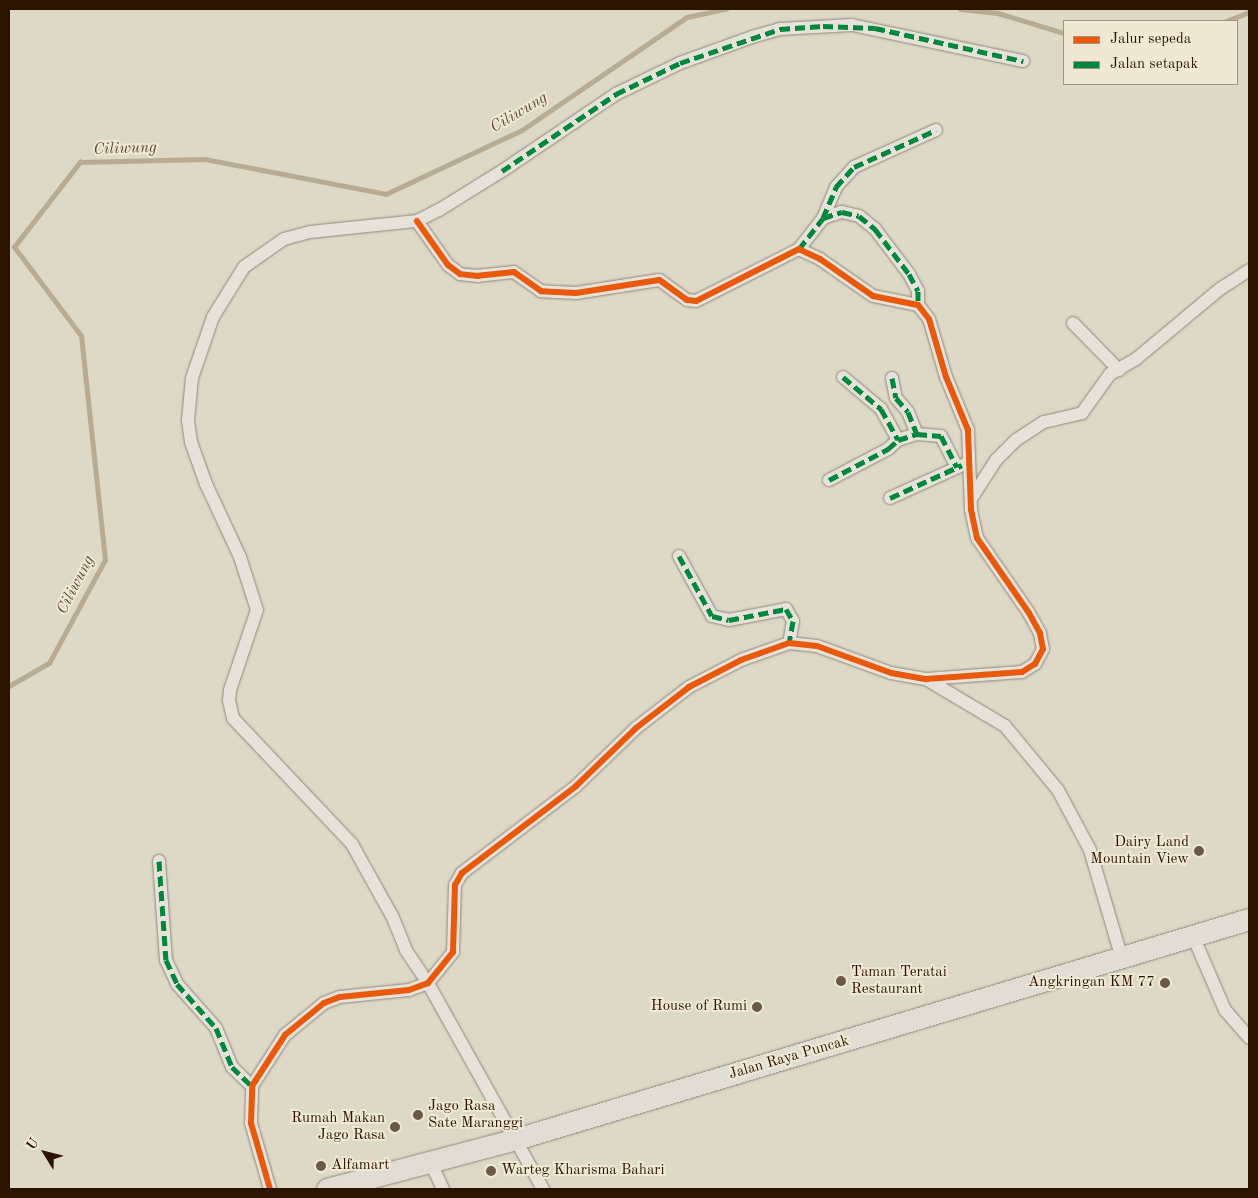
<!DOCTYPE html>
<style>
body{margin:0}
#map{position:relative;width:1258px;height:1198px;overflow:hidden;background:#ded8c7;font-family:"Old Standard TT",serif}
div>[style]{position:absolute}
.stream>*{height:4.5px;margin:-2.25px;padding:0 2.25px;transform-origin:2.25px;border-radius:2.25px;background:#b8ab93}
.roads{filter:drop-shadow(0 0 1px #8e877b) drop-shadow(0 0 1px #8e877b)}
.minor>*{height:12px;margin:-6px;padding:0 6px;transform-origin:6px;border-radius:6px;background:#e6e2da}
.trunk>*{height:21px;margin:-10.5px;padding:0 10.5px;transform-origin:10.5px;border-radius:10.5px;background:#e1ddd4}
.quiet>*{height:5px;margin-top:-2.5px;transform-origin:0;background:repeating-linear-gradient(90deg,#00873e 0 10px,transparent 0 15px)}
.cycleway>*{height:6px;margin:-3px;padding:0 3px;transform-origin:3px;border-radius:3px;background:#e8590c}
.dots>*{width:14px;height:14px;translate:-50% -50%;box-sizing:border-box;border:2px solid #f0e8d4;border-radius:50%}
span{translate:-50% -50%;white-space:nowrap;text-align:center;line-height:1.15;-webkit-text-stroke:4px #f0e8d4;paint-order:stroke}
.poi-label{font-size:15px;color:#2a1400}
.right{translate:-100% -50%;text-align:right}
.left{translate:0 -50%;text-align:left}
.street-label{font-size:15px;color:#2a1400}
.water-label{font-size:16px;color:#5c4932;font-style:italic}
.frame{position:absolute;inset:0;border:10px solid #2a1400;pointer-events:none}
.legend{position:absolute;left:1063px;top:20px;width:175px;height:65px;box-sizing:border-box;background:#f0e8d4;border:1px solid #a1937f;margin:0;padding:6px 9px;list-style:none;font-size:15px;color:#2a1400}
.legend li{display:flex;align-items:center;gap:10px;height:25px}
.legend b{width:25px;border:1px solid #a1937f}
.north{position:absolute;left:20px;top:1128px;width:50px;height:50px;-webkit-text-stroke:4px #f0e8d4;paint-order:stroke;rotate:306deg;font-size:14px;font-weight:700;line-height:20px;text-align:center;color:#2a1400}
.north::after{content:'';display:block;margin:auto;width:18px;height:22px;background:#2a1400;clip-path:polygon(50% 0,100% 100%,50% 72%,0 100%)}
</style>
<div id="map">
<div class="stream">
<div style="left:960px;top:9px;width:38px;rotate:6deg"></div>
<div style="left:998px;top:13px;width:69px;rotate:16.9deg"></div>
<div style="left:1226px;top:21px;width:25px;rotate:-21deg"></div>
<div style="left:9px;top:686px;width:46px;rotate:-29.9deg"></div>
<div style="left:49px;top:663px;width:117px;rotate:-61.5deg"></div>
<div style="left:105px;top:560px;width:225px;rotate:-96.1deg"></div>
<div style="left:81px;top:336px;width:111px;rotate:-127deg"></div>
<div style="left:14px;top:247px;width:108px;rotate:-52.2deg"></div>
<div style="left:80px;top:162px;width:125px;rotate:-1.4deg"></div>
<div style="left:205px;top:159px;width:184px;rotate:10.9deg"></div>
<div style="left:386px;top:194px;width:150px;rotate:-25.2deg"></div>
<div style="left:522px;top:130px;width:200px;rotate:-34.4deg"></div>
<div style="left:687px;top:17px;width:40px;rotate:-12deg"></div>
</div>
<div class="roads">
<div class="minor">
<div style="left:823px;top:218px;width:34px;rotate:-67deg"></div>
<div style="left:836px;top:187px;width:27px;rotate:-48deg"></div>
<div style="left:854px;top:167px;width:90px;rotate:-24.3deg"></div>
<div style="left:799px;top:249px;width:39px;rotate:-52deg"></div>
<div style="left:823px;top:218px;width:20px;rotate:-18deg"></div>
<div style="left:842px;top:212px;width:17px;rotate:13deg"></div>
<div style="left:859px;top:216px;width:21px;rotate:39deg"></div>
<div style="left:875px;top:229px;width:56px;rotate:52.9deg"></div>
<div style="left:909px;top:274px;width:19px;rotate:62deg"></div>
<div style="left:918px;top:291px;width:14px;rotate:90deg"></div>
<div style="left:1073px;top:323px;width:66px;rotate:45.6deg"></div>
<div style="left:843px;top:377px;width:50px;rotate:40.1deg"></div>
<div style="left:881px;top:409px;width:35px;rotate:61deg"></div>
<div style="left:898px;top:440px;width:20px;rotate:-18deg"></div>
<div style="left:892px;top:378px;width:20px;rotate:79deg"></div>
<div style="left:896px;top:398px;width:18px;rotate:49deg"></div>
<div style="left:908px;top:412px;width:24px;rotate:68deg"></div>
<div style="left:917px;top:434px;width:24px;rotate:5deg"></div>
<div style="left:941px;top:436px;width:35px;rotate:63deg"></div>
<div style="left:829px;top:480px;width:67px;rotate:-27.7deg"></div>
<div style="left:888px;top:449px;width:13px;rotate:-42deg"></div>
<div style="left:890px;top:498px;width:82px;rotate:-24.4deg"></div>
<div style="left:971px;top:499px;width:46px;rotate:-57.3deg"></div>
<div style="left:996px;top:460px;width:28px;rotate:-45deg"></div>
<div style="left:1016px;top:440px;width:33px;rotate:-33deg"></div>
<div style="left:1044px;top:422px;width:39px;rotate:-13deg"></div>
<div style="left:1082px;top:413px;width:48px;rotate:-54.3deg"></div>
<div style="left:1110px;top:374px;width:30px;rotate:-30deg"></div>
<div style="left:1136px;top:359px;width:109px;rotate:-39.8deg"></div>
<div style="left:1220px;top:289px;width:35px;rotate:-33deg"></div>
<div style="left:679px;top:556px;width:68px;rotate:61.2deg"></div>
<div style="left:712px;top:616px;width:17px;rotate:13deg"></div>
<div style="left:729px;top:620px;width:58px;rotate:-10.9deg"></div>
<div style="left:786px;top:609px;width:14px;rotate:60deg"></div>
<div style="left:793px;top:621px;width:22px;rotate:100deg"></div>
<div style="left:926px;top:679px;width:92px;rotate:30.7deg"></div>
<div style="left:1005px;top:726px;width:83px;rotate:50.4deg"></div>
<div style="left:1058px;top:790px;width:68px;rotate:61.9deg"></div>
<div style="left:1090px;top:850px;width:114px;rotate:73.6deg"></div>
<div style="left:159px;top:861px;width:99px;rotate:86deg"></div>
<div style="left:166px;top:960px;width:26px;rotate:65deg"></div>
<div style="left:177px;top:984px;width:59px;rotate:48.4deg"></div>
<div style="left:216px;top:1028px;width:42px;rotate:67.7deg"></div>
<div style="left:232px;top:1067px;width:28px;rotate:44deg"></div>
<div style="left:1193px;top:936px;width:81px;rotate:66.6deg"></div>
<div style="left:1225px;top:1010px;width:37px;rotate:49deg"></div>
<div style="left:429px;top:1159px;width:33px;rotate:65deg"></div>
<div style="left:270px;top:1189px;width:69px;rotate:-106.1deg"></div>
<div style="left:251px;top:1123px;width:37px;rotate:-88deg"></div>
<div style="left:252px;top:1086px;width:61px;rotate:-57.1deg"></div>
<div style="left:285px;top:1035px;width:50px;rotate:-39.4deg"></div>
<div style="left:324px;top:1003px;width:17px;rotate:-21deg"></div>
<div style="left:340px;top:997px;width:69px;rotate:-5.8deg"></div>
<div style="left:409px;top:990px;width:20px;rotate:-20deg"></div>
<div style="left:428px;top:983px;width:40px;rotate:-51deg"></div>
<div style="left:453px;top:952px;width:67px;rotate:-88.3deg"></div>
<div style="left:455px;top:885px;width:14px;rotate:-60deg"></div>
<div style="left:462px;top:873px;width:143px;rotate:-37.3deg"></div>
<div style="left:576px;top:786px;width:83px;rotate:-44deg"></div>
<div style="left:636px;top:728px;width:67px;rotate:-37.7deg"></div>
<div style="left:689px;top:687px;width:59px;rotate:-27.4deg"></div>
<div style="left:741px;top:660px;width:51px;rotate:-19.5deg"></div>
<div style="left:789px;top:643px;width:28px;rotate:6deg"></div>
<div style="left:817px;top:646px;width:79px;rotate:20deg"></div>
<div style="left:891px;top:673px;width:36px;rotate:10deg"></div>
<div style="left:926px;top:679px;width:96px;rotate:-4.2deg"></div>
<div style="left:1022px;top:672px;width:15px;rotate:-32deg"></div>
<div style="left:1035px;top:664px;width:17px;rotate:-62deg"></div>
<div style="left:1043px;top:649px;width:16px;rotate:-101deg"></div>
<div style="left:1040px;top:633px;width:23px;rotate:-119deg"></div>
<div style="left:1029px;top:613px;width:91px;rotate:-124.7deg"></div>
<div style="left:977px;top:538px;width:30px;rotate:-102deg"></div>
<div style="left:971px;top:509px;width:79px;rotate:-92.2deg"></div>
<div style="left:968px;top:430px;width:57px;rotate:-112.5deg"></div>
<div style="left:946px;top:377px;width:60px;rotate:-106.3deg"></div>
<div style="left:929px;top:319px;width:18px;rotate:-128deg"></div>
<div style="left:918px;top:305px;width:46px;rotate:-168.7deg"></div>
<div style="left:873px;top:296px;width:65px;rotate:-145.1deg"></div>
<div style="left:820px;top:259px;width:23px;rotate:-155deg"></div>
<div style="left:799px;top:249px;width:115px;rotate:153.2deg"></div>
<div style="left:696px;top:301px;width:9px;rotate:-174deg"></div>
<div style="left:687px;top:300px;width:34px;rotate:-144deg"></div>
<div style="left:659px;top:280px;width:84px;rotate:171.1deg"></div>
<div style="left:576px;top:293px;width:35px;rotate:-177deg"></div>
<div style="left:541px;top:291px;width:33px;rotate:-145deg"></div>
<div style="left:514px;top:272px;width:36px;rotate:174deg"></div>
<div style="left:478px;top:276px;width:18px;rotate:-174deg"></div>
<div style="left:460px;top:274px;width:15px;rotate:-143deg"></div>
<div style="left:448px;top:265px;width:54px;rotate:-125.2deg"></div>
<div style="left:543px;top:1189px;width:236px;rotate:-119.2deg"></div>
<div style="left:428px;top:983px;width:40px;rotate:-124deg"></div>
<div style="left:406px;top:950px;width:37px;rotate:-112deg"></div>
<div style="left:392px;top:916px;width:82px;rotate:-119.1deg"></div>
<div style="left:352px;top:844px;width:173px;rotate:-133.4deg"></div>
<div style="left:233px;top:718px;width:18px;rotate:-103deg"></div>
<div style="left:229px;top:700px;width:10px;rotate:-84deg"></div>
<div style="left:230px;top:690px;width:84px;rotate:-71.4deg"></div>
<div style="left:257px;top:610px;width:56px;rotate:-107.8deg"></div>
<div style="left:240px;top:557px;width:81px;rotate:-115deg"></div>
<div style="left:206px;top:484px;width:45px;rotate:-109.7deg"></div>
<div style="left:191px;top:442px;width:22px;rotate:-98deg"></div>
<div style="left:188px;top:420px;width:42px;rotate:-84.6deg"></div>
<div style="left:192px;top:378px;width:65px;rotate:-71deg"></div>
<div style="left:213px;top:317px;width:59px;rotate:-58.2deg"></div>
<div style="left:244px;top:267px;width:49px;rotate:-35deg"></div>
<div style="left:284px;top:239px;width:27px;rotate:-15deg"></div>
<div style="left:310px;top:232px;width:108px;rotate:-5.9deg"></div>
<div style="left:417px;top:221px;width:25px;rotate:-27deg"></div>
<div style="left:439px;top:210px;width:74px;rotate:-31.8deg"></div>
<div style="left:502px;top:171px;width:138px;rotate:-34deg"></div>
<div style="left:616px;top:94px;width:71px;rotate:-25.8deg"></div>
<div style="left:680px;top:63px;width:77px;rotate:-19.9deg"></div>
<div style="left:752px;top:37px;width:29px;rotate:-16deg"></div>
<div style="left:780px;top:29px;width:72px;rotate:-3.2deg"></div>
<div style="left:852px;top:25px;width:175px;rotate:11.9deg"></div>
</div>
<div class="trunk">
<div style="left:327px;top:1189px;width:196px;rotate:-14.8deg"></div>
<div style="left:516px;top:1139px;width:765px;rotate:-16.71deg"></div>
</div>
</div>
<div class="quiet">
<div style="left:502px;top:171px;width:138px;rotate:-34deg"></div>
<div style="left:616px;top:94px;width:71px;rotate:-25.8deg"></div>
<div style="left:680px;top:63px;width:106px;rotate:-18.8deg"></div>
<div style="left:780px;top:29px;width:43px;rotate:-4deg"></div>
<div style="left:823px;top:26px;width:52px;rotate:2.2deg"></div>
<div style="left:875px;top:28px;width:152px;rotate:12.6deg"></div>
<div style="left:823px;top:218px;width:34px;rotate:-67deg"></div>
<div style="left:836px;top:187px;width:27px;rotate:-48deg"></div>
<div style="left:854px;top:167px;width:90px;rotate:-24.3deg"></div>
<div style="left:799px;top:249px;width:39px;rotate:-52deg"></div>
<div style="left:823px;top:218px;width:20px;rotate:-18deg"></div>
<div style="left:842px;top:212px;width:17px;rotate:13deg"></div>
<div style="left:859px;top:216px;width:21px;rotate:39deg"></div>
<div style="left:875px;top:229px;width:56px;rotate:52.9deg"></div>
<div style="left:909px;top:274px;width:19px;rotate:62deg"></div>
<div style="left:918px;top:291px;width:14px;rotate:90deg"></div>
<div style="left:843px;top:377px;width:50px;rotate:40.1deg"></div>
<div style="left:881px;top:409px;width:35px;rotate:61deg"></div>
<div style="left:898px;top:440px;width:20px;rotate:-18deg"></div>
<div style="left:892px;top:378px;width:20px;rotate:79deg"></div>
<div style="left:896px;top:398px;width:18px;rotate:49deg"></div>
<div style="left:908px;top:412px;width:24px;rotate:68deg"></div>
<div style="left:917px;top:434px;width:24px;rotate:5deg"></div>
<div style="left:941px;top:436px;width:35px;rotate:63deg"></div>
<div style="left:829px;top:480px;width:67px;rotate:-27.7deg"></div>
<div style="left:888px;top:449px;width:13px;rotate:-42deg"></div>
<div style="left:890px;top:498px;width:79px;rotate:-24.6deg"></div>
<div style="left:679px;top:556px;width:68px;rotate:61.2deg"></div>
<div style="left:712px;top:616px;width:17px;rotate:13deg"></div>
<div style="left:729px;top:620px;width:58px;rotate:-10.9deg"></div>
<div style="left:786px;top:609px;width:14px;rotate:60deg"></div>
<div style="left:793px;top:621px;width:22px;rotate:100deg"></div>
<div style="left:159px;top:861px;width:99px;rotate:86deg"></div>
<div style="left:166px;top:960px;width:26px;rotate:65deg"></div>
<div style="left:177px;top:984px;width:59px;rotate:48.4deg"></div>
<div style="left:216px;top:1028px;width:42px;rotate:67.7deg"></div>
<div style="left:232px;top:1067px;width:28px;rotate:44deg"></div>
</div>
<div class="cycleway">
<div style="left:270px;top:1189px;width:69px;rotate:-106.1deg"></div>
<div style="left:251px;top:1123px;width:37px;rotate:-88deg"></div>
<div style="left:252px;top:1086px;width:61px;rotate:-57.1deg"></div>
<div style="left:285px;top:1035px;width:50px;rotate:-39.4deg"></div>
<div style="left:324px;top:1003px;width:17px;rotate:-21deg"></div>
<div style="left:340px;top:997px;width:69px;rotate:-5.8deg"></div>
<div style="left:409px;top:990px;width:20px;rotate:-20deg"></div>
<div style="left:428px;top:983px;width:40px;rotate:-51deg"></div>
<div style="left:453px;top:952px;width:67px;rotate:-88.3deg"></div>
<div style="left:455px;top:885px;width:14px;rotate:-60deg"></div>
<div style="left:462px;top:873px;width:143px;rotate:-37.3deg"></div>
<div style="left:576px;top:786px;width:83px;rotate:-44deg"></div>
<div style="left:636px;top:728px;width:67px;rotate:-37.7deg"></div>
<div style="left:689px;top:687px;width:59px;rotate:-27.4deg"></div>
<div style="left:741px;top:660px;width:51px;rotate:-19.5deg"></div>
<div style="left:789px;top:643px;width:28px;rotate:6deg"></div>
<div style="left:817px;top:646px;width:79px;rotate:20deg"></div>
<div style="left:891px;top:673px;width:36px;rotate:10deg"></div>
<div style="left:926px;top:679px;width:96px;rotate:-4.2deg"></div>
<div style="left:1022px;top:672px;width:15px;rotate:-32deg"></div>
<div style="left:1035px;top:664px;width:17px;rotate:-62deg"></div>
<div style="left:1043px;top:649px;width:16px;rotate:-101deg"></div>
<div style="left:1040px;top:633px;width:23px;rotate:-119deg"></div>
<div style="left:1029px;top:613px;width:91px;rotate:-124.7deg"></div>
<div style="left:977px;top:538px;width:30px;rotate:-102deg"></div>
<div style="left:971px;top:509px;width:79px;rotate:-92.2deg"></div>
<div style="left:968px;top:430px;width:57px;rotate:-112.5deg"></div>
<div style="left:946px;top:377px;width:60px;rotate:-106.3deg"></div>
<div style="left:929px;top:319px;width:18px;rotate:-128deg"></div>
<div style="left:918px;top:305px;width:46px;rotate:-168.7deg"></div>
<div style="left:873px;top:296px;width:65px;rotate:-145.1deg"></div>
<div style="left:820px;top:259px;width:23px;rotate:-155deg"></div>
<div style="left:799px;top:249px;width:115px;rotate:153.2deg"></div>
<div style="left:696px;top:301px;width:9px;rotate:-174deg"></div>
<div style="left:687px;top:300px;width:34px;rotate:-144deg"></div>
<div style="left:659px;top:280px;width:84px;rotate:171.1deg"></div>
<div style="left:576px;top:293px;width:35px;rotate:-177deg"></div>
<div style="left:541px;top:291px;width:33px;rotate:-145deg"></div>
<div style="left:514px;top:272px;width:36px;rotate:174deg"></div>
<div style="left:478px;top:276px;width:18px;rotate:-174deg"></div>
<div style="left:460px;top:274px;width:15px;rotate:-143deg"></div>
<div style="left:448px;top:265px;width:54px;rotate:-125.2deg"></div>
</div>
<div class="dots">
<div style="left:1199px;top:851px;background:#695946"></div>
<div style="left:841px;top:981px;background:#695946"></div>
<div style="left:1165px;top:983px;background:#695946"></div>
<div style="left:757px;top:1007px;background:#695946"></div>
<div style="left:418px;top:1115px;background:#695946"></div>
<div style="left:395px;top:1127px;background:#695946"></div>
<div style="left:321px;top:1166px;background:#695946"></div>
<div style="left:491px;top:1171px;background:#695946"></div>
</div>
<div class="poi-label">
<span class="right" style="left:1189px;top:851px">Dairy Land<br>Mountain View</span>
<span class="left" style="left:851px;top:981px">Taman Teratai<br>Restaurant</span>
<span class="right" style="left:1155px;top:983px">Angkringan KM 77</span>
<span class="right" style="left:747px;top:1007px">House of Rumi</span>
<span class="left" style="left:428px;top:1115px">Jago Rasa<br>Sate Maranggi</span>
<span class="right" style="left:385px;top:1127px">Rumah Makan<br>Jago Rasa</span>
<span class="left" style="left:331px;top:1166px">Alfamart</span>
<span class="left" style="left:501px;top:1171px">Warteg Kharisma Bahari</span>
</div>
<div class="street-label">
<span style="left:789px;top:1058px;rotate:-16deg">Jalan Raya Puncak</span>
</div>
<div class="water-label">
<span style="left:519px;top:113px;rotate:-31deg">Ciliwung</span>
<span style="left:125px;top:149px;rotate:-2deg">Ciliwung</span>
<span style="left:76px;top:585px;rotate:-63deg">Ciliwung</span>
</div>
<div class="frame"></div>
<ul class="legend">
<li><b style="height:6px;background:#e8590c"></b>Jalur sepeda</li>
<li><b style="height:6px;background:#00873e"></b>Jalan setapak</li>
</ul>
<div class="north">U</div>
</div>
